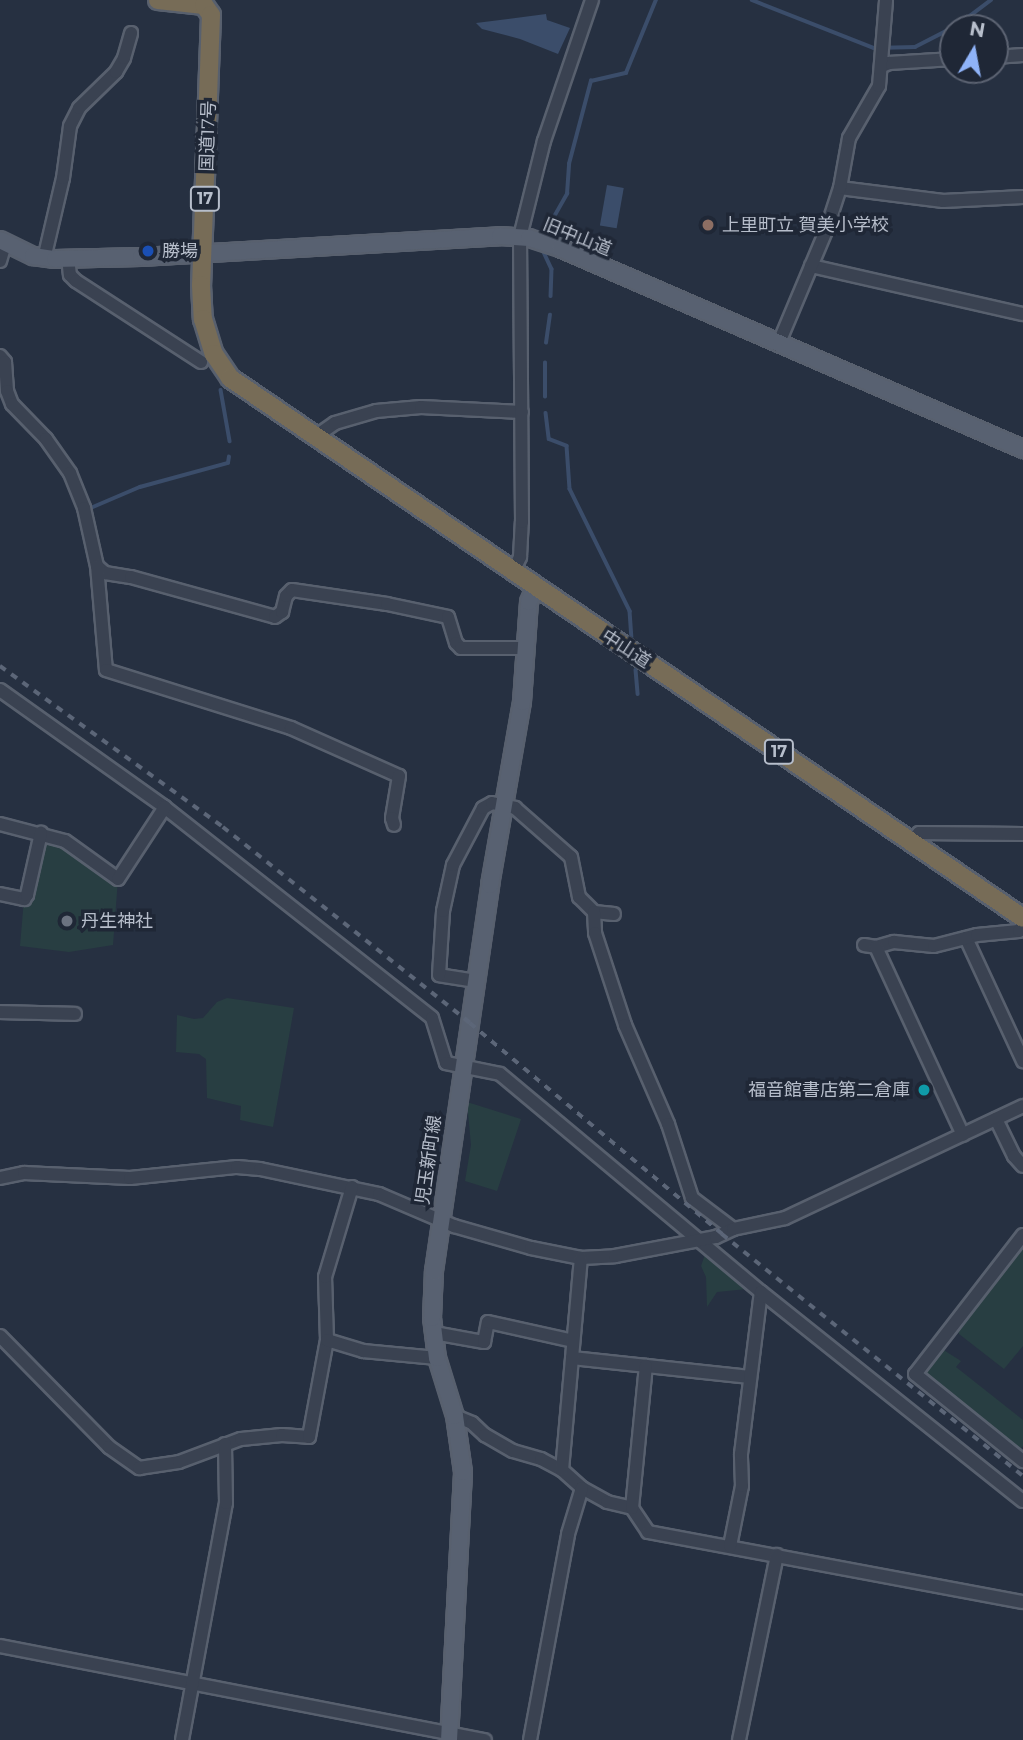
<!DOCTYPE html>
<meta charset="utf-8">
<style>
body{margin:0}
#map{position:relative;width:1023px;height:1740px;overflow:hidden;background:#263041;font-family:Montserrat,"Noto Sans JP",sans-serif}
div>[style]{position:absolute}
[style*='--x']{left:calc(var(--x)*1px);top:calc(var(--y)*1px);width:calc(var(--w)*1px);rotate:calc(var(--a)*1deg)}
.green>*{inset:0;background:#283e42}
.water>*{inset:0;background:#3b4d6a;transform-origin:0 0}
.stream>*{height:3.5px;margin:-1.75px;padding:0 1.75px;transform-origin:1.75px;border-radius:1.75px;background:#3b4d6a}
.roads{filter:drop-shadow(2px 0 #58606e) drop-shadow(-2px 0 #58606e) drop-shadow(0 2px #58606e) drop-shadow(0 -2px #58606e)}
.minor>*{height:12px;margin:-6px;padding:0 6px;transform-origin:6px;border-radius:6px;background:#3a4251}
.major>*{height:16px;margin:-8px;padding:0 8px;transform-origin:8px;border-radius:8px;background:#586171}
.highway>*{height:18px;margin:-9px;padding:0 9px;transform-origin:9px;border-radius:9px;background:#776c57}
.rail>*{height:3.5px;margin-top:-1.75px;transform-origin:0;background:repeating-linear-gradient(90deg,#5c6678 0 7px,transparent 0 14px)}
.dots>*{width:19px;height:19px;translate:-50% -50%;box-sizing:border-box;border:4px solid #1f2736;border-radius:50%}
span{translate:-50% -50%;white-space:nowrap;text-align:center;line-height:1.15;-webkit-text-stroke:7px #1f2736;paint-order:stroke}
.shield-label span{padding:2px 5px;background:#1f2736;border:2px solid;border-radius:5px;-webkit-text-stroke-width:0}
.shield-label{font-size:16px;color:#b7becb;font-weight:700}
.street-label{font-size:18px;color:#b7becb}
.poi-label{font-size:18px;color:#b7becb}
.left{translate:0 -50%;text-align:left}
.right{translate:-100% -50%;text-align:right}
.north{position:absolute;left:939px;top:14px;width:70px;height:70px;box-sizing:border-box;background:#1f2736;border:2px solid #5c6372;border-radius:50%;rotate:10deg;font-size:19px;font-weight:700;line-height:28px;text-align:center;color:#b7becb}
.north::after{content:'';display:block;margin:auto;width:24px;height:32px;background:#8fb3f8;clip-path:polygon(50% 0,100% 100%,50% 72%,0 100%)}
</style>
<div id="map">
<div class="green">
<i style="clip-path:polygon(41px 833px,118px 879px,113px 945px,69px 952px,20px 946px,24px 899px)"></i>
<i style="clip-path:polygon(227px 998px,294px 1008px,273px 1127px,240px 1120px,241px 1106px,207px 1098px,206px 1059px,199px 1054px,176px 1052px,177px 1015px,194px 1019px,203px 1018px,217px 1002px)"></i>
<i style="clip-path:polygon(467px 1102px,521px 1119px,497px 1191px,465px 1181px,471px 1145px)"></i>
<i style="clip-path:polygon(1023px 1245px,1023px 1346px,1004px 1369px,959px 1334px,958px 1330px)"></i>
<i style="clip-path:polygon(707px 1249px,757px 1288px,717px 1292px,707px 1307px,706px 1277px,701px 1266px)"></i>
<i style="clip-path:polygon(942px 1349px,961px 1361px,956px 1367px,1023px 1420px,1023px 1446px,1019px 1450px,926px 1378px,925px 1371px)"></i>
</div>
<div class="water">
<i style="clip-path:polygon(546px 14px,547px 20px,570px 28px,558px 54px,520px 39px,482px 29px,476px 23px)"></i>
<i style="left:607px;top:185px;width:17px;height:41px;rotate:10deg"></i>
</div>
<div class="stream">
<i style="--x:752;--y:0;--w:131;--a:21.5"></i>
<i style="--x:874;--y:48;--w:41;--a:-1.4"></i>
<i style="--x:915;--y:47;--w:48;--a:-27.1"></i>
<i style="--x:958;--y:25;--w:41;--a:-37.1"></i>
<i style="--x:546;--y:231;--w:43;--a:-60.4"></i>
<i style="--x:567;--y:194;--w:30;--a:-86"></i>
<i style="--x:569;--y:164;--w:86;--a:-75.2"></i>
<i style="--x:591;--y:81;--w:36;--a:-13"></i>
<i style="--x:626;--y:73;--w:79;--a:-67.7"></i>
<i style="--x:542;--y:248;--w:23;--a:65"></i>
<i style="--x:552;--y:269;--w:27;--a:92"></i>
<i style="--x:546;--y:343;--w:28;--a:-82"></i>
<i style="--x:221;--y:390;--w:52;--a:80"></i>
<i style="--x:545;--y:397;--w:34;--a:-90"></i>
<i style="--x:546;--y:413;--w:26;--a:83"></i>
<i style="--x:549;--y:439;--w:19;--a:21"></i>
<i style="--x:567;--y:446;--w:43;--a:86"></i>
<i style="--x:570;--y:489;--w:136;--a:63.8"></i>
<i style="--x:630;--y:611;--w:26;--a:86"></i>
<i style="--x:93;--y:507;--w:51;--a:-23.1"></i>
<i style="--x:140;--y:487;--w:91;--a:-15.3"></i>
<i style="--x:228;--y:463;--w:6;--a:-81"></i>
<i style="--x:636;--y:670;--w:24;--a:85"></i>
</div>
<div class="roads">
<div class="minor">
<i style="--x:995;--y:57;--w:28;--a:-4"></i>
<i style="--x:882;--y:66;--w:8;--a:-23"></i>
<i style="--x:889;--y:63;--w:64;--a:-3.6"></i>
<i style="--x:840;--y:188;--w:104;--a:7.2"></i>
<i style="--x:943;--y:201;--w:80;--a:-2.9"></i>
<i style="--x:68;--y:257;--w:18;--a:84"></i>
<i style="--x:70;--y:275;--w:8;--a:45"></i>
<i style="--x:76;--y:281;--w:149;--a:32.9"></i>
<i style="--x:44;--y:259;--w:83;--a:-76.8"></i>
<i style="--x:63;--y:178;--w:52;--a:-82.3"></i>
<i style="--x:70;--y:126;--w:20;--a:-63"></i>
<i style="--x:79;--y:108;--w:52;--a:-44.2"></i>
<i style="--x:116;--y:72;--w:16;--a:-60"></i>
<i style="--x:124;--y:58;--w:26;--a:-74"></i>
<i style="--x:0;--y:261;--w:19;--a:-74"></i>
<i style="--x:811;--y:266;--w:217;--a:12.8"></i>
<i style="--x:778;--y:345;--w:124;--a:-67.2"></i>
<i style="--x:826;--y:231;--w:45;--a:-72"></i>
<i style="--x:840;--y:188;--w:51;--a:-79.8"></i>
<i style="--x:849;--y:138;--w:60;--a:-60"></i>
<i style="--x:879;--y:86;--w:86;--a:-85.3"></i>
<i style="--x:0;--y:356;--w:8;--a:50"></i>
<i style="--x:5;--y:362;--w:29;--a:86"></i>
<i style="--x:7;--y:391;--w:14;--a:69"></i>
<i style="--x:12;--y:404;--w:49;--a:45.8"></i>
<i style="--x:46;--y:439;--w:42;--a:54.8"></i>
<i style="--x:70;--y:473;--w:38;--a:68"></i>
<i style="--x:84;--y:508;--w:59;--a:77.4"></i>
<i style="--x:97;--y:566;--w:11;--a:41"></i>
<i style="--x:105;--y:573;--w:26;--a:9"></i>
<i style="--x:131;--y:577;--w:149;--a:15.5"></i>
<i style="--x:275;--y:617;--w:9;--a:-36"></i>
<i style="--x:282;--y:612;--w:16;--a:-76"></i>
<i style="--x:286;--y:596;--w:8;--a:-45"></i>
<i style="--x:292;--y:590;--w:96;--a:8.4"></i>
<i style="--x:387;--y:604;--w:62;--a:12"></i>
<i style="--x:448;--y:617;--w:27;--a:73"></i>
<i style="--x:456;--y:643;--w:7;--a:45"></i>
<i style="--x:461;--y:648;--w:64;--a:0"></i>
<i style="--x:315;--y:437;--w:24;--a:-35"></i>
<i style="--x:335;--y:423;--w:43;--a:-16.3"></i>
<i style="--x:376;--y:411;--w:45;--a:-5.1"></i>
<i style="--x:421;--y:407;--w:101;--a:2.8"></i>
<i style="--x:97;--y:566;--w:104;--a:85.1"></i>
<i style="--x:106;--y:670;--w:194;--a:17.4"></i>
<i style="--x:291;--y:728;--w:118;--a:24"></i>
<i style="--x:399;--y:776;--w:43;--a:99.5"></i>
<i style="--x:392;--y:818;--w:7;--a:74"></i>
<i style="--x:513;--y:572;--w:17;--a:-65"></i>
<i style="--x:520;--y:557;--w:35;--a:-87"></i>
<i style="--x:522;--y:522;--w:285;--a:-90.4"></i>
<i style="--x:520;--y:237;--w:99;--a:-76"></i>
<i style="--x:544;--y:141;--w:149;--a:-71.2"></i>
<i style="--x:0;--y:690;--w:200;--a:35.4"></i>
<i style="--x:163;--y:806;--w:342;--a:38.2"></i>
<i style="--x:432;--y:1018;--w:47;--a:72.7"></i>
<i style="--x:446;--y:1063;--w:55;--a:11.5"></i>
<i style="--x:500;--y:1074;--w:340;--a:39.9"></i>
<i style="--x:0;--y:824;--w:67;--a:14.7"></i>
<i style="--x:65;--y:841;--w:65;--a:35.6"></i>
<i style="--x:118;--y:879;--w:86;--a:-56.9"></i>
<i style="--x:911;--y:843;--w:13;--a:-51"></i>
<i style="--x:919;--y:833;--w:104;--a:0.6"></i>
<i style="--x:0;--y:894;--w:25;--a:12"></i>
<i style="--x:24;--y:899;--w:5;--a:-53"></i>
<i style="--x:27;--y:895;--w:64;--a:-77.3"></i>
<i style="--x:594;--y:912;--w:20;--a:6"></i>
<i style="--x:966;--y:938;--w:136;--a:65.1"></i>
<i style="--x:864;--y:945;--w:12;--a:9"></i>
<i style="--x:876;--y:947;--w:19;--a:-16"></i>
<i style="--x:894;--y:942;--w:40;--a:5.7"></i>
<i style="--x:934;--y:946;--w:44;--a:-14.3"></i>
<i style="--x:977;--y:935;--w:42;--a:-5.4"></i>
<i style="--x:1019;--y:931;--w:6;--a:-51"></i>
<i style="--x:876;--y:947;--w:207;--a:65.2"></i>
<i style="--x:476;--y:981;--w:37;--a:-171"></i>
<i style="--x:439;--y:975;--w:64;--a:-86.4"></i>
<i style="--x:443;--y:911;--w:47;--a:-77.7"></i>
<i style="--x:453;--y:865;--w:64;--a:-62.2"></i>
<i style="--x:483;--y:808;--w:10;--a:-29"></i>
<i style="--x:492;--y:803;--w:24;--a:12"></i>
<i style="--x:515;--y:808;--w:74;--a:41.2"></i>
<i style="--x:571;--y:857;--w:41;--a:78.7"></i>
<i style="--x:579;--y:897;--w:21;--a:45"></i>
<i style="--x:594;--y:912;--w:21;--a:87"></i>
<i style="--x:595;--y:933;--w:97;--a:71.9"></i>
<i style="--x:625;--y:1025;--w:108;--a:66.5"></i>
<i style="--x:668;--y:1124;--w:78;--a:72"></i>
<i style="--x:692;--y:1198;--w:51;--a:37.1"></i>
<i style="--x:0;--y:1012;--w:75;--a:1.5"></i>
<i style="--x:996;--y:1119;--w:41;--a:64.1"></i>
<i style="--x:1014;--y:1156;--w:13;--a:48"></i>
<i style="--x:0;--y:1178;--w:25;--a:-12"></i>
<i style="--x:24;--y:1173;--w:106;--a:2.7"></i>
<i style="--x:130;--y:1178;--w:108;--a:-5.9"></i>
<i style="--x:237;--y:1167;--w:23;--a:5"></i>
<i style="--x:260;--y:1169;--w:122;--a:11.9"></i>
<i style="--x:379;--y:1194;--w:82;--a:23.1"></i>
<i style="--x:454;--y:1226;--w:80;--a:15.9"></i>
<i style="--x:531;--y:1248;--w:51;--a:11.3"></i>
<i style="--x:581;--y:1258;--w:34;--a:-3"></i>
<i style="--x:615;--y:1256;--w:103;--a:-10.7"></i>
<i style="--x:716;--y:1237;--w:19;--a:-25"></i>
<i style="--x:733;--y:1229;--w:53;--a:-11.9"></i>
<i style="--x:785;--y:1218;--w:263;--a:-25.2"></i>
<i style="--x:1023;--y:1235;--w:176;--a:127.8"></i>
<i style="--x:915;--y:1374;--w:139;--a:38.9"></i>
<i style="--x:434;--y:1333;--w:51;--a:10.2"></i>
<i style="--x:484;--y:1342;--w:20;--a:-79"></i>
<i style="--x:488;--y:1322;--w:87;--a:12.6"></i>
<i style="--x:0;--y:1336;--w:156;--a:45.5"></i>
<i style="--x:109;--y:1447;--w:37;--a:35"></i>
<i style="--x:139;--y:1468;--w:40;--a:-8.5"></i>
<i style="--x:179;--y:1462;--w:66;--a:-20.4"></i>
<i style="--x:241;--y:1439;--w:41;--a:-5.6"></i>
<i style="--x:282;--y:1435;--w:27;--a:4"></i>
<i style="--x:309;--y:1437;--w:99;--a:-79.5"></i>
<i style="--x:327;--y:1340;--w:63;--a:-91.8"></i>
<i style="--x:325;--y:1277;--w:94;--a:-73.3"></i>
<i style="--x:327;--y:1340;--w:38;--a:17"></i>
<i style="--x:363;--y:1351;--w:74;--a:5.4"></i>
<i style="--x:572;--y:1358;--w:179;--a:6.1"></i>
<i style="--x:455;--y:1416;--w:18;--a:22"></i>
<i style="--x:472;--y:1423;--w:18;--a:43"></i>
<i style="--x:485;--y:1435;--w:32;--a:30"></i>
<i style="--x:513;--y:1451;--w:29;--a:16"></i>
<i style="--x:541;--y:1459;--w:24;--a:28"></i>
<i style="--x:562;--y:1470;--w:27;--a:42"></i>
<i style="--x:582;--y:1488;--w:29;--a:29"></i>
<i style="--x:607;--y:1502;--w:26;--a:13"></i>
<i style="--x:632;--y:1508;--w:29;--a:56"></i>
<i style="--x:648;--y:1532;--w:381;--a:10.6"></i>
<i style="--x:562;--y:1470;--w:213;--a:-84.9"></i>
<i style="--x:632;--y:1508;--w:143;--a:-84.4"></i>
<i style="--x:730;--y:1546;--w:61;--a:-78.7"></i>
<i style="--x:742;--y:1486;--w:32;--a:-92"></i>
<i style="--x:741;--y:1454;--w:163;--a:-83"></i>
<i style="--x:761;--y:1292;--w:335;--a:38.6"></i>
<i style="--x:0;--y:1646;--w:494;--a:11"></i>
<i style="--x:182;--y:1740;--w:241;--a:-79.5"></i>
<i style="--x:226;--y:1503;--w:59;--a:-91"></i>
<i style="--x:530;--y:1740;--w:209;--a:-79.5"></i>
<i style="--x:568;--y:1534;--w:48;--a:-73.1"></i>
<i style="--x:739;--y:1740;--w:189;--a:-78.4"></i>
</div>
<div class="major">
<i style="--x:0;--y:240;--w:37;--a:26"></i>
<i style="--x:33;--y:256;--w:22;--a:8"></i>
<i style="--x:55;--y:259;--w:86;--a:-1.3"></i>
<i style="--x:141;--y:257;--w:360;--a:-3.3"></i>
<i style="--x:500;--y:236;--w:29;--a:4"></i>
<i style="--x:529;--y:238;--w:33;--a:18"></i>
<i style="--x:560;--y:248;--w:505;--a:23.47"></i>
<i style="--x:449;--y:1740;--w:268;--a:-87"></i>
<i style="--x:463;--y:1472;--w:57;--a:-98.1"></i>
<i style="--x:455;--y:1416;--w:61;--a:-107.2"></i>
<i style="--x:437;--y:1358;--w:40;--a:-97.1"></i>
<i style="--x:432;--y:1318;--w:47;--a:-87.6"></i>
<i style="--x:434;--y:1271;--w:390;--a:-81.7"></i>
<i style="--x:490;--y:885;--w:186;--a:-80.1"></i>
<i style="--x:522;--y:702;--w:100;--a:-86"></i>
<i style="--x:529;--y:602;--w:16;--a:-68"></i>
</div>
<div class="highway">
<i style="--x:158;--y:0;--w:46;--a:6.2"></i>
<i style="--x:204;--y:5;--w:12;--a:55"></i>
<i style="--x:211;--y:15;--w:270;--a:92.1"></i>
<i style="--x:201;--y:285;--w:34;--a:87"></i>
<i style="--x:203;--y:319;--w:37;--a:73"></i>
<i style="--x:214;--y:354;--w:29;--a:56"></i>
<i style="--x:230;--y:378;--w:959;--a:34.25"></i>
</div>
</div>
<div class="rail">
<i style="--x:0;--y:666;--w:275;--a:35.8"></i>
<i style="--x:223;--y:827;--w:315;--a:38.4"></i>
<i style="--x:470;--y:1023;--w:329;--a:39.9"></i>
<i style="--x:722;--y:1234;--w:386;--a:38.8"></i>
</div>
<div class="dots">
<i style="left:708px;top:225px;background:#8d6e63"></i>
<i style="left:148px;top:251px;background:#1a4fb4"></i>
<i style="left:67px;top:921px;background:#6b7280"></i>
<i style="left:924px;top:1090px;background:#0f9aa8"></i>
</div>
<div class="shield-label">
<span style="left:205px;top:199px">17</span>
<span style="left:779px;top:752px">17</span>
</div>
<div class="street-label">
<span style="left:208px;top:136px;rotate:-88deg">国道17号</span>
<span style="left:577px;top:237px;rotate:22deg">旧中山道</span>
<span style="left:626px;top:649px;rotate:33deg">中山道</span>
<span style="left:429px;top:1160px;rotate:-82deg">児玉新町線</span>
</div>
<div class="poi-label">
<span class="left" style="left:722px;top:225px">上里町立 賀美小学校</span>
<span class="left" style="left:162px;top:251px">勝場</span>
<span class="left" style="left:81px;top:921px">丹生神社</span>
<span class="right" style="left:910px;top:1090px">福音館書店第二倉庫</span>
</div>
<div class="north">N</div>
</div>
